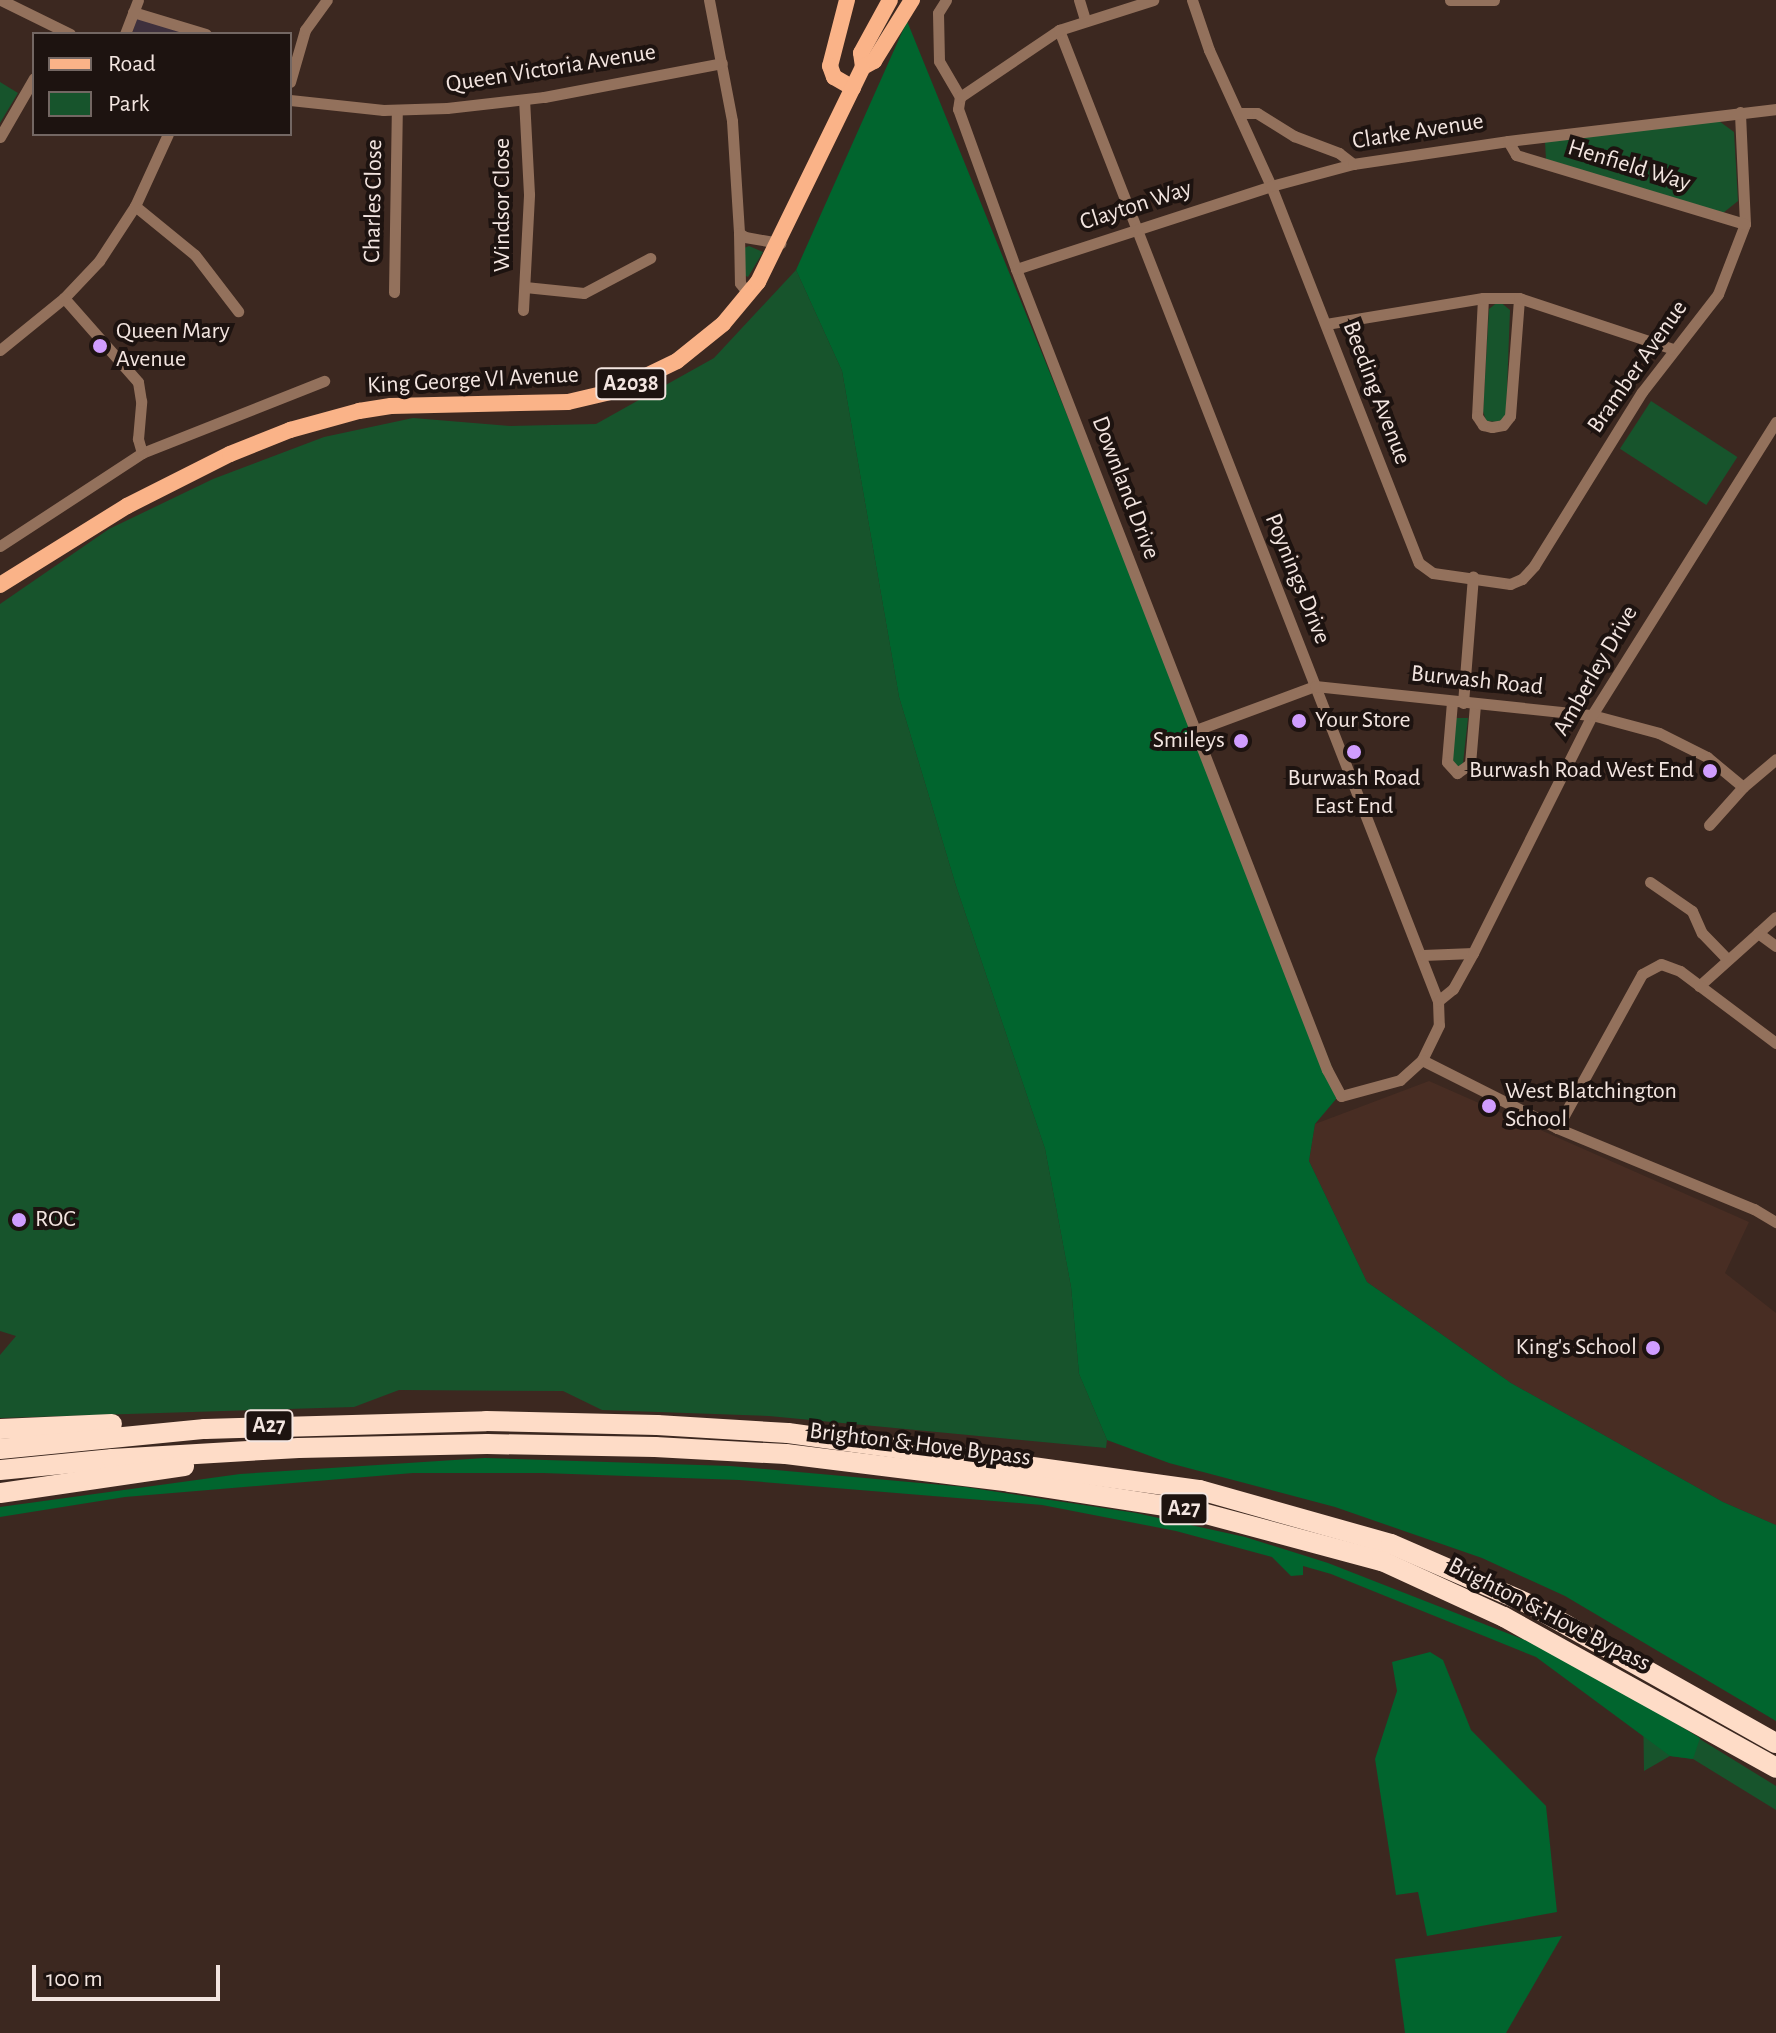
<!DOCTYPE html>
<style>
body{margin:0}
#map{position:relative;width:1776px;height:2033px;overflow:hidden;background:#3c2820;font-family:"Alegreya Sans",sans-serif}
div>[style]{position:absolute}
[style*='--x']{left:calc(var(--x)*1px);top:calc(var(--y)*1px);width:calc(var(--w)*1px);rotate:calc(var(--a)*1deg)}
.commercial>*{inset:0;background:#3e303d}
.built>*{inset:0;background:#482d23}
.green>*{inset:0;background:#17542c;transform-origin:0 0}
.forest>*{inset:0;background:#01652e}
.street>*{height:11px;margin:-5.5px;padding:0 5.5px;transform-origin:5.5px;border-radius:5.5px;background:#93715c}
.primary>*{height:16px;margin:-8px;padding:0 8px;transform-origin:8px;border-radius:8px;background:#fab388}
.highway>*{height:20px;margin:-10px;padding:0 10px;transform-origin:10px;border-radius:10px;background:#fedcc7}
.dots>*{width:22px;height:22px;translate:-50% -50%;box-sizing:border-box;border:4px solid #1d1310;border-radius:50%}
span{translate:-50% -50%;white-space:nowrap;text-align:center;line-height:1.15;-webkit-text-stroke:8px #1d1310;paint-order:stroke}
.shield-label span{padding:2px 6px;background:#1d1310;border:2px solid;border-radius:6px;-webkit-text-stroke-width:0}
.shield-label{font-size:22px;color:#f3e5e0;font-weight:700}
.street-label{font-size:24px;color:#f3e5e0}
.poi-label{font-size:24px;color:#f3e5e0}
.left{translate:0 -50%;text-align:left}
.right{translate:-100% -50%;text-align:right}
.legend{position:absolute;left:32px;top:32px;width:260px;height:104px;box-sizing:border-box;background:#1d1310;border:2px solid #736763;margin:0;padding:10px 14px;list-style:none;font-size:24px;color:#f3e5e0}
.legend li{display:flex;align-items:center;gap:16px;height:40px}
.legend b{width:40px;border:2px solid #736763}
.scale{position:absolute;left:32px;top:1965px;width:188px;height:36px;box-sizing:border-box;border:4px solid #f3e5e0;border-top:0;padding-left:10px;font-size:24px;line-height:28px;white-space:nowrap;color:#f3e5e0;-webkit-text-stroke:6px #1d1310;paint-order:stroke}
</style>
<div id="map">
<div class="commercial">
<i style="clip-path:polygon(137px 18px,191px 34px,132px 34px)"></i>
</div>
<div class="built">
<i style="clip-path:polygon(1429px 1081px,1749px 1222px,1725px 1273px,1776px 1313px,1776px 1525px,1723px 1502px,1511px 1383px,1367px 1282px,1309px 1161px,1315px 1124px)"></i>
</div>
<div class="green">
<i style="clip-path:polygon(0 82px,18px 93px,0 123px)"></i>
<i style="clip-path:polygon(1719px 121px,1734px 132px,1738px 201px,1723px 213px,1546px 159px,1545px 142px)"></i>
<i style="clip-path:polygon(749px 246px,763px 252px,748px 277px,744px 275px,744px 248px)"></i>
<i style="clip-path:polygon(796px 270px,842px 371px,899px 697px,956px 886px,1045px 1149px,1071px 1287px,1079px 1374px,1107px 1440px,1106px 1448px,769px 1416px,602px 1410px,563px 1391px,399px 1390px,354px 1407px,0 1418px,0 1355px,16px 1336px,0 1331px,0 604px,109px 529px,213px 479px,324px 437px,413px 418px,510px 426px,596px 424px,714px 358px)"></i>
<i style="clip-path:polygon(1499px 301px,1510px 310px,1506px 415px,1500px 422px,1486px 421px,1483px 411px,1489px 309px)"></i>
<i style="left:1651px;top:401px;width:103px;height:57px;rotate:33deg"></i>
<i style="clip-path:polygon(1456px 718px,1468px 718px,1463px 763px,1458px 767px,1452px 762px)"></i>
<i style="clip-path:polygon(1643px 1704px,1776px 1786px,1776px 1810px,1693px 1759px,1670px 1756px,1644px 1771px)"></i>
</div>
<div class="forest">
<i style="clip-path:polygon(907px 21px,1342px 1092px,1315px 1124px,1309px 1161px,1367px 1282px,1511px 1383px,1723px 1502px,1776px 1525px,1776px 1721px,1565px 1596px,1482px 1558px,1335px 1507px,1169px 1463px,1107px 1440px,1079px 1374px,1071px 1287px,1045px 1149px,956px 886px,899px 697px,842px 371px,796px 270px)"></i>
<i style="clip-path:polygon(485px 1458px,730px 1466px,965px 1487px,1136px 1513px,1245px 1537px,1328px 1563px,1535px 1644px,1603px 1679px,1700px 1738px,1693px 1759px,1670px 1756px,1536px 1657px,1331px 1574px,1303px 1566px,1303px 1575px,1291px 1576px,1272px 1557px,1176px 1531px,1042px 1505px,739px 1480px,543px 1473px,413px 1473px,125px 1497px,0 1517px,0 1507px,240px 1474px)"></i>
<i style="clip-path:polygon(1430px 1652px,1443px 1660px,1471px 1730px,1546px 1806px,1557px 1912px,1427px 1936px,1418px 1892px,1396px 1895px,1375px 1759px,1397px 1691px,1392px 1662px)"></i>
<i style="clip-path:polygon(1562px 1936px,1506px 2033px,1405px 2033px,1395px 1959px)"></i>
</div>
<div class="street">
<i style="--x:1;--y:0;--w:77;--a:26.2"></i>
<i style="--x:709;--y:0;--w:123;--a:79.2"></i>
<i style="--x:732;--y:121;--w:112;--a:86.4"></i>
<i style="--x:739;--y:233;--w:7;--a:34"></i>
<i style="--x:745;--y:237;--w:36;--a:10"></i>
<i style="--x:946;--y:0;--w:15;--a:122"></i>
<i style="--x:938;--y:13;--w:48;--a:88.8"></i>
<i style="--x:939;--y:61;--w:42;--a:59.7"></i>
<i style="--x:1079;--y:0;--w:21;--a:73"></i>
<i style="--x:1192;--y:0;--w:53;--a:71.2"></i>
<i style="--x:1209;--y:50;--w:149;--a:65.5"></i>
<i style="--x:1271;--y:186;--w:405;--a:68.6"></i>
<i style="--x:1419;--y:563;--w:17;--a:36"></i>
<i style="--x:1433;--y:573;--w:78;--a:8.1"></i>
<i style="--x:1510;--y:584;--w:13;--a:-23"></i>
<i style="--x:1522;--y:579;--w:18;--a:-47"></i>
<i style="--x:1534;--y:566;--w:205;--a:-58.2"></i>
<i style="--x:1642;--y:392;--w:124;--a:-52.2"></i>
<i style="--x:1718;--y:294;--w:75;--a:-68.9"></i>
<i style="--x:1745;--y:224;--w:112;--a:-92.6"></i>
<i style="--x:1450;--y:0;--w:44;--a:0"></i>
<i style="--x:133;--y:12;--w:76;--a:16.8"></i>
<i style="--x:1059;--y:30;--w:1042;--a:68.68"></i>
<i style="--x:1438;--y:1001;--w:24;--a:88"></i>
<i style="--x:1439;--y:1025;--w:39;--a:116"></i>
<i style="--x:1422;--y:1060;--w:30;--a:138"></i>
<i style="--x:1400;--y:1080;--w:61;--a:164.8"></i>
<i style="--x:1341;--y:1096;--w:30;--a:-118"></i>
<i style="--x:1327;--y:1070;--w:859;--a:-111.22"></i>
<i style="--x:1016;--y:269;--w:170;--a:-109.9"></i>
<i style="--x:958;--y:109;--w:12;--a:-81"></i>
<i style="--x:960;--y:97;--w:120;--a:-34.1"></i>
<i style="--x:1059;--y:30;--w:99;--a:-17.7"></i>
<i style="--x:125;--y:34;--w:36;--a:-69"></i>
<i style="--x:290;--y:82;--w:54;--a:-73.9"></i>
<i style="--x:305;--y:30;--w:37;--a:-54"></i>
<i style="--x:290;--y:100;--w:94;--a:6.1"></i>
<i style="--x:383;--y:110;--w:64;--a:-1.8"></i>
<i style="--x:447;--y:108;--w:98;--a:-6.5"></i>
<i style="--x:544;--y:97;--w:181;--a:-10.8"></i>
<i style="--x:1240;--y:113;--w:17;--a:0"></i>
<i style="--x:1257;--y:113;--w:44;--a:31.9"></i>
<i style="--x:1294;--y:136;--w:48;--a:20.7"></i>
<i style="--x:1339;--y:153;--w:18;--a:38"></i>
<i style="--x:0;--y:137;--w:68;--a:-60"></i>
<i style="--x:1508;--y:141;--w:16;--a:60"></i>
<i style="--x:1516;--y:155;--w:239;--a:16.8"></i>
<i style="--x:135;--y:206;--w:77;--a:39.2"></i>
<i style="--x:195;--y:255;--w:71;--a:52.5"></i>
<i style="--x:739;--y:233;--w:50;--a:88.9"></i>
<i style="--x:740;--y:283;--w:15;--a:53"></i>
<i style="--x:1016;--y:269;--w:268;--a:-18"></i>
<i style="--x:1271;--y:186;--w:85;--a:-15"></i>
<i style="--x:1353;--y:164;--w:157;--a:-8.4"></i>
<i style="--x:1508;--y:141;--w:270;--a:-6.8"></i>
<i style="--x:525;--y:287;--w:59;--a:5.8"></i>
<i style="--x:584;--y:293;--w:75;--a:-27.9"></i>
<i style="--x:394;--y:292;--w:182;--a:-89.1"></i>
<i style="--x:1483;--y:298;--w:118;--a:92.9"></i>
<i style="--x:1477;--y:416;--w:11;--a:56"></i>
<i style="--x:1483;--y:425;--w:9;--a:13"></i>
<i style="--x:1492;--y:427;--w:11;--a:-10"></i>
<i style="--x:1503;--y:425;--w:11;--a:-52"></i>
<i style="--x:1510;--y:416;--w:118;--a:-85.6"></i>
<i style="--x:523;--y:310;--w:116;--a:-87"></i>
<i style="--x:529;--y:194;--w:94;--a:-93"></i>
<i style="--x:1326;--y:324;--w:159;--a:-9.4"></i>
<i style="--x:1483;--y:298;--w:36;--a:0"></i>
<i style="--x:1519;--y:298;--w:162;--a:18.3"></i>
<i style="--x:0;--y:350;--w:82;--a:-39.1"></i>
<i style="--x:64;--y:298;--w:51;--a:-46.6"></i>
<i style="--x:99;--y:261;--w:66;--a:-56.8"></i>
<i style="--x:135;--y:206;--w:79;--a:-65.4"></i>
<i style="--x:142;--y:453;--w:196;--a:-21.6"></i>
<i style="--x:0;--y:546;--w:170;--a:-33.2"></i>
<i style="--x:142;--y:453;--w:15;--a:-106"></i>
<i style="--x:138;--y:439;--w:38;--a:-85"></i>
<i style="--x:141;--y:401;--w:19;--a:-99"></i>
<i style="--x:138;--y:382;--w:112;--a:-131.4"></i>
<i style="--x:1452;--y:702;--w:60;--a:94.8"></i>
<i style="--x:1447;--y:762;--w:15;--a:48"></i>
<i style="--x:1457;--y:773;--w:16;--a:-35"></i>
<i style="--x:1470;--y:764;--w:60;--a:-85.2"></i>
<i style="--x:1463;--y:703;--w:127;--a:-85.5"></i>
<i style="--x:1196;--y:730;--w:127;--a:-20.3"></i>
<i style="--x:1315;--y:686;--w:279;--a:6"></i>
<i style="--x:1592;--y:715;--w:69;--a:15"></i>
<i style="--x:1659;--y:733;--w:54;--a:26.6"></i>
<i style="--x:1707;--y:757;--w:47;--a:39.8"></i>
<i style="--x:1709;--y:825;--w:51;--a:-48.2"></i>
<i style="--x:1743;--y:787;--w:43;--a:-40.3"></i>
<i style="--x:1650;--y:882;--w:51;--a:34.6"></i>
<i style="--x:1692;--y:911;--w:24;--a:66"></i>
<i style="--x:1702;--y:933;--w:35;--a:46"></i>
<i style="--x:1758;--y:933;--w:24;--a:-42"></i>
<i style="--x:1423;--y:955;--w:50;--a:-2.3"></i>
<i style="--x:1699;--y:986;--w:79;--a:-41.9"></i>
<i style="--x:1758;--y:933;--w:22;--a:36"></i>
<i style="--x:1438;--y:1001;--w:19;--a:-39"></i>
<i style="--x:1453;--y:989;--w:41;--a:-60.9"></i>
<i style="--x:1473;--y:953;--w:266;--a:-63.4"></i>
<i style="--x:1592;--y:715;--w:346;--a:-57.9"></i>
<i style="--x:1422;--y:1060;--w:151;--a:26.7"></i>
<i style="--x:1557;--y:1128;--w:213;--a:22.4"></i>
<i style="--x:1754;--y:1209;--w:26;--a:31"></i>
<i style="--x:1557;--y:1128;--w:176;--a:-61.1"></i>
<i style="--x:1642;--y:974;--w:21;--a:-28"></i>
<i style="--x:1661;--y:964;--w:20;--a:20"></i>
<i style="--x:1680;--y:971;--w:120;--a:36.9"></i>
</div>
<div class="primary">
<i style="--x:847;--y:0;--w:68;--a:104.4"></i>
<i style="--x:830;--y:66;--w:12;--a:70"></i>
<i style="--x:834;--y:77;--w:22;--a:30"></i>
<i style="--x:863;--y:67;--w:14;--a:-98"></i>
<i style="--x:861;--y:53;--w:60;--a:-61.3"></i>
<i style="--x:0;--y:585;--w:150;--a:-31.9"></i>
<i style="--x:127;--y:506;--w:115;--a:-26.8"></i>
<i style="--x:230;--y:454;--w:65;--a:-21.8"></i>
<i style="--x:290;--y:430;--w:72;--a:-15.4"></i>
<i style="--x:359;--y:411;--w:32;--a:-9"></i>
<i style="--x:391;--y:406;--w:177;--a:-1.3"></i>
<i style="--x:568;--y:402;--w:48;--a:-13.2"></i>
<i style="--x:615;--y:391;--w:69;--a:-25.8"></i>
<i style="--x:677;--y:361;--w:59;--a:-38.8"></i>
<i style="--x:723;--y:324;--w:55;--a:-50.2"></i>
<i style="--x:758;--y:282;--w:239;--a:-64"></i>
<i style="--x:863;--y:67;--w:13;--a:-29"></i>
<i style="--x:874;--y:61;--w:72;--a:-58.1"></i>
</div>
<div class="highway">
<i style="--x:0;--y:1429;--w:112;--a:-2.6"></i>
<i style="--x:0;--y:1449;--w:206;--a:-5.6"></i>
<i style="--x:205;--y:1429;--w:281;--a:-1.6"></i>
<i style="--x:486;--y:1421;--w:171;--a:1.3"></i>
<i style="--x:657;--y:1425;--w:131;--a:3.5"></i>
<i style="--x:788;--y:1433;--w:416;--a:7.9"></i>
<i style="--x:1200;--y:1490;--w:198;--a:15.8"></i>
<i style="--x:1391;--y:1544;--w:150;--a:23.5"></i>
<i style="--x:1529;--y:1604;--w:283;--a:29.4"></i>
<i style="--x:0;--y:1470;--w:113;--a:-5.6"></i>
<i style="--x:112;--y:1459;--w:187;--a:-3.4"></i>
<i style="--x:299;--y:1448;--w:188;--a:-1.2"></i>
<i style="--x:487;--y:1444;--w:168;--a:1"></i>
<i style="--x:655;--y:1447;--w:131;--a:3.1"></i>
<i style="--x:786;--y:1454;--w:226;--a:7.1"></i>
<i style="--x:1010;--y:1482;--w:183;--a:8.8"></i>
<i style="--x:1191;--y:1510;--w:198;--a:15"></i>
<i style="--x:1382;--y:1561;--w:134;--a:24.7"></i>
<i style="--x:1504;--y:1617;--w:311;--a:29"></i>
<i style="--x:0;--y:1493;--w:186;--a:-8.3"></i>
</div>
<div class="dots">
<i style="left:100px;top:346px;background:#d09dff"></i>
<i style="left:1299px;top:721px;background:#d09dff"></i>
<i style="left:1241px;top:741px;background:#d09dff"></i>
<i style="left:1354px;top:752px;background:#d09dff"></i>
<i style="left:1710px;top:771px;background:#d09dff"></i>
<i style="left:1489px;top:1106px;background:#d09dff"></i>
<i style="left:19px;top:1220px;background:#d09dff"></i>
<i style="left:1653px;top:1348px;background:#d09dff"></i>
</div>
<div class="shield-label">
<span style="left:631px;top:384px">A2038</span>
<span style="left:269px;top:1426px">A27</span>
<span style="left:1184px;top:1509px">A27</span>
</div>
<div class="street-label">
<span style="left:551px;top:69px;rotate:-9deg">Queen Victoria Avenue</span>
<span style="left:1418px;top:132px;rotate:-9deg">Clarke Avenue</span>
<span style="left:1629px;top:166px;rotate:17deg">Henfield Way</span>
<span style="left:374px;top:201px;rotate:-89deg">Charles Close</span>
<span style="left:503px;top:205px;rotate:-90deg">Windsor Close</span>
<span style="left:1136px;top:206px;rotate:-18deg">Clayton Way</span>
<span style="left:1638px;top:367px;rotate:-55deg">Bramber Avenue</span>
<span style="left:473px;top:381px;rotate:-3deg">King George VI Avenue</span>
<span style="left:1376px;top:393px;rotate:69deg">Beeding Avenue</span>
<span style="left:1125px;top:488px;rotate:69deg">Downland Drive</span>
<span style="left:1297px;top:579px;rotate:68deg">Poynings Drive</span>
<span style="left:1596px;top:671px;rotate:-60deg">Amberley Drive</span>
<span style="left:1477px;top:681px;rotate:6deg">Burwash Road</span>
<span style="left:920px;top:1445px;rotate:7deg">Brighton &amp; Hove Bypass</span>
<span style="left:1549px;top:1615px;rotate:27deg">Brighton &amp; Hove Bypass</span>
</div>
<div class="poi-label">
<span class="left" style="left:116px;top:346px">Queen Mary<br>Avenue</span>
<span class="left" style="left:1315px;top:721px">Your Store</span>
<span class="right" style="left:1225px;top:741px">Smileys</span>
<span class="right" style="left:1694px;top:771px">Burwash Road West End</span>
<span style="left:1354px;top:793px">Burwash Road<br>East End</span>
<span class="left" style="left:1505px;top:1106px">West Blatchington<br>School</span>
<span class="left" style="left:35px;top:1220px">ROC</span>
<span class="right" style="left:1637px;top:1348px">King's School</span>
</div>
<ul class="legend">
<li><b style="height:10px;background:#fab388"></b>Road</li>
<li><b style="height:22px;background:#17542c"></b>Park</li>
</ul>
<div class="scale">100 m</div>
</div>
